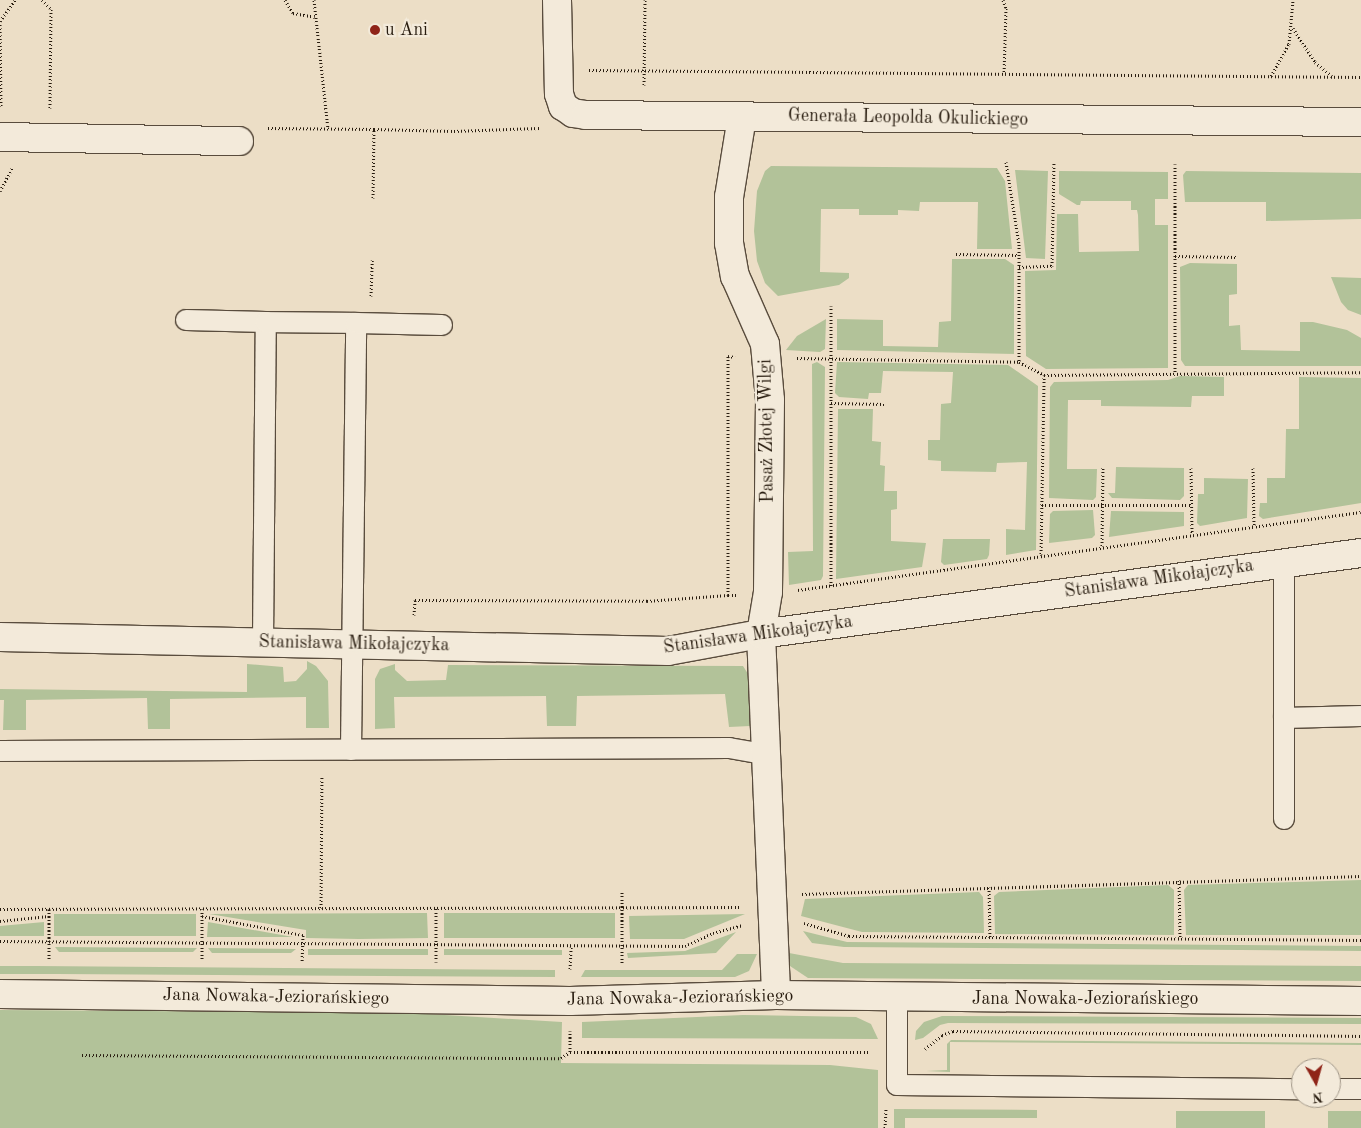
<!DOCTYPE html>
<meta charset="utf-8">
<style>
body{margin:0}
#map{position:relative;width:1361px;height:1128px;overflow:hidden;background:#ecdec6;font-family:"Old Standard TT",serif}
div>[style]{position:absolute}
[style*='--x']{left:calc(var(--x)*1px);top:calc(var(--y)*1px);width:calc(var(--w)*1px);rotate:calc(var(--a)*1deg)}
.green>*{inset:0;background:#b2c299;transform-origin:0 0}
.path>*{height:3px;margin-top:-1.5px;transform-origin:0;background:repeating-linear-gradient(90deg,#281c0f 0 1px,transparent 0 3.5px)}
.roads{filter:drop-shadow(1px 0 #594c3d) drop-shadow(-1px 0 #594c3d) drop-shadow(0 1px #594c3d) drop-shadow(0 -1px #594c3d)}
.service>*{height:20px;margin:-10px;padding:0 10px;transform-origin:10px;border-radius:10px;background:#f3eada}
.minor>*{height:28px;margin:-14px;padding:0 14px;transform-origin:14px;border-radius:14px;background:#f3eada}
.tertiary>*{height:28px;margin:-14px;padding:0 14px;transform-origin:14px;border-radius:14px;background:#f3eada}
.dots>*{width:14px;height:14px;translate:-50% -50%;box-sizing:border-box;border:2px solid #f3eada;border-radius:50%}
span{translate:-50% -50%;white-space:nowrap;text-align:center;line-height:1.15;-webkit-text-stroke:4.5px #f3eada;paint-order:stroke}
.poi-label{font-size:18px;color:#281c0f}
.left{translate:0 -50%;text-align:left}
.street-label{font-size:18px;color:#281c0f}
.north{position:absolute;left:1291px;top:1058px;width:50px;height:50px;box-sizing:border-box;background:#f3eada;border:1px solid #a29889;border-radius:50%;rotate:173deg;font-size:14px;font-weight:700;line-height:20px;text-align:center;color:#281c0f}
.north::after{content:'';display:block;margin:auto;width:18px;height:22px;background:#8f2418;clip-path:polygon(50% 0,100% 100%,50% 72%,0 100%)}
</style>
<div id="map">
<div class="green">
<i style="clip-path:polygon(771px 166px,997px 168px,1005px 181px,1012px 249px,977px 249px,978px 202px,920px 202px,919px 211px,898px 210px,898px 215px,859px 215px,859px 209px,821px 209px,820px 272px,849px 273px,849px 278px,839px 285px,778px 296px,765px 283px,757px 261px,754px 231px,757px 191px,765px 171px)"></i>
<i style="clip-path:polygon(1015px 170px,1048px 171px,1045px 259px,1026px 258px)"></i>
<i style="clip-path:polygon(1059px 171px,1168px 172px,1168px 199px,1155px 199px,1155px 225px,1168px 225px,1168px 368px,1046px 369px,1026px 356px,1025px 271px,1056px 270px,1057px 214px,1078px 214px,1079px 252px,1139px 251px,1138px 215px,1137px 210px,1131px 210px,1131px 201px,1081px 201px,1080px 205px,1077px 205px,1059px 194px)"></i>
<i style="clip-path:polygon(1186px 171px,1361px 173px,1361px 219px,1266px 221px,1266px 202px,1185px 202px,1183px 175px)"></i>
<i style="clip-path:polygon(952px 259px,1005px 259px,1014px 265px,1014px 354px,837px 350px,837px 319px,883px 320px,883px 346px,938px 347px,939px 322px,951px 321px)"></i>
<i style="clip-path:polygon(1190px 263px,1237px 264px,1237px 294px,1229px 295px,1229px 326px,1240px 325px,1241px 350px,1300px 351px,1300px 322px,1313px 322px,1347px 330px,1361px 338px,1361px 366px,1185px 366px,1181px 360px,1180px 267px)"></i>
<i style="clip-path:polygon(1331px 277px,1361px 278px,1361px 315px,1348px 310px,1341px 302px)"></i>
<i style="clip-path:polygon(826px 319px,825px 349px,820px 352px,786px 350px,797px 336px)"></i>
<i style="clip-path:polygon(817px 362px,825px 367px,823px 576px,821px 580px,789px 585px,788px 552px,813px 551px,812px 364px)"></i>
<i style="clip-path:polygon(837px 362px,1008px 365px,1038px 386px,1036px 550px,1006px 555px,1006px 529px,1025px 530px,1027px 462px,997px 463px,996px 472px,941px 471px,941px 461px,928px 460px,928px 440px,940px 440px,941px 404px,951px 403px,953px 372px,883px 371px,881px 393px,869px 393px,868px 399px,839px 397px,835px 393px)"></i>
<i style="clip-path:polygon(1180px 376px,1224px 377px,1224px 396px,1192px 396px,1191px 407px,1101px 406px,1101px 400px,1068px 400px,1067px 469px,1097px 469px,1096px 497px,1093px 500px,1049px 498px,1050px 387px,1054px 382px,1168px 380px)"></i>
<i style="clip-path:polygon(1299px 377px,1361px 378px,1361px 503px,1263px 519px,1259px 516px,1260px 503px,1267px 503px,1267px 478px,1285px 478px,1286px 429px,1299px 429px)"></i>
<i style="clip-path:polygon(838px 409px,873px 409px,872px 441px,881px 442px,880px 465px,885px 466px,884px 491px,897px 491px,897px 509px,891px 510px,891px 541px,926px 543px,922px 567px,836px 579px)"></i>
<i style="clip-path:polygon(1116px 467px,1184px 468px,1184px 496px,1180px 500px,1112px 498px,1108px 493px,1115px 493px)"></i>
<i style="clip-path:polygon(1204px 478px,1248px 479px,1247px 518px,1200px 526px,1197px 523px,1198px 494px,1204px 494px)"></i>
<i style="clip-path:polygon(1093px 510px,1095px 535px,1092px 538px,1049px 543px,1050px 514px,1053px 511px)"></i>
<i style="clip-path:polygon(1111px 511px,1184px 512px,1184px 526px,1109px 537px)"></i>
<i style="clip-path:polygon(943px 539px,990px 539px,989px 555px,987px 559px,944px 565px,941px 562px)"></i>
<i style="clip-path:polygon(307px 661px,316px 666px,328px 681px,329px 728px,306px 728px,306px 697px,170px 699px,170px 729px,148px 729px,147px 698px,26px 700px,26px 730px,3px 730px,4px 700px,0 700px,0 689px,247px 692px,247px 664px,283px 667px,284px 682px,296px 681px,307px 669px)"></i>
<i style="clip-path:polygon(395px 664px,395px 670px,407px 681px,446px 680px,448px 665px,743px 666px,750px 677px,753px 717px,750px 726px,729px 727px,725px 694px,577px 696px,576px 726px,547px 726px,546px 696px,394px 697px,395px 728px,375px 729px,375px 679px,380px 669px)"></i>
<i style="clip-path:polygon(1361px 880px,1361px 935px,1186px 935px,1184px 890px,1188px 885px)"></i>
<i style="clip-path:polygon(1168px 885px,1174px 890px,1174px 935px,995px 934px,994px 896px,999px 892px)"></i>
<i style="clip-path:polygon(979px 892px,983px 897px,984px 933px,862px 932px,801px 916px,805px 899px)"></i>
<i style="clip-path:polygon(427px 913px,428px 938px,359px 939px,306px 938px,306px 930px,209px 914px)"></i>
<i style="left:444px;top:913px;width:171px;height:25px"></i>
<i style="left:54px;top:914px;width:142px;height:22px"></i>
<i style="clip-path:polygon(745px 914px,684px 939px,630px 939px,629px 916px)"></i>
<i style="clip-path:polygon(44px 922px,44px 936px,0 936px,0 926px)"></i>
<i style="clip-path:polygon(208px 922px,293px 937px,207px 937px)"></i>
<i style="clip-path:polygon(803px 931px,847px 942px,1361px 946px,1361px 951px,844px 947px,812px 943px)"></i>
<i style="clip-path:polygon(736px 932px,716px 953px,628px 958px,627px 953px,685px 951px)"></i>
<i style="clip-path:polygon(55px 947px,197px 948px,193px 952px,59px 952px)"></i>
<i style="clip-path:polygon(208px 948px,296px 949px,291px 953px,212px 953px)"></i>
<i style="left:308px;top:949px;width:120px;height:6px"></i>
<i style="clip-path:polygon(444px 949px,562px 950px,562px 955px,444px 955px)"></i>
<i style="clip-path:polygon(789px 953px,843px 963px,1361px 966px,1361px 981px,808px 978px,790px 966px)"></i>
<i style="clip-path:polygon(737px 954px,757px 954px,749px 971px,735px 977px,581px 977px,585px 970px,722px 970px)"></i>
<i style="clip-path:polygon(0 966px,36px 966px,555px 970px,555px 977px,56px 974px,0 974px)"></i>
<i style="clip-path:polygon(0 1010px,411px 1013px,562px 1022px,561px 1063px,830px 1065px,878px 1070px,878px 1128px,0 1128px)"></i>
<i style="clip-path:polygon(743px 1015px,856px 1017px,871px 1024px,878px 1039px,582px 1038px,582px 1022px)"></i>
<i style="clip-path:polygon(942px 1016px,1361px 1018px,1361px 1024px,948px 1023px,940px 1025px,923px 1038px,915px 1040px,916px 1031px,924px 1022px)"></i>
<i style="clip-path:polygon(951px 1040px,1361px 1043px,1361px 1045px,950px 1042px,950px 1072px,926px 1071px,947px 1070px,947px 1044px)"></i>
<i style="clip-path:polygon(894px 1109px,1037px 1110px,1037px 1118px,905px 1118px,905px 1128px,894px 1128px)"></i>
<i style="left:1176px;top:1111px;width:89px;height:17px"></i>
<i style="left:1328px;top:1111px;width:33px;height:17px"></i>
</div>
<div class="path">
<i style="--x:42;--y:0;--w:13;--a:45"></i>
<i style="--x:51;--y:9;--w:99;--a:90.6"></i>
<i style="--x:285;--y:0;--w:15;--a:58"></i>
<i style="--x:293;--y:13;--w:22;--a:10"></i>
<i style="--x:314;--y:0;--w:129;--a:83.8"></i>
<i style="--x:1003;--y:0;--w:9;--a:69"></i>
<i style="--x:1006;--y:8;--w:66;--a:91.7"></i>
<i style="--x:1293;--y:28;--w:40;--a:57.1"></i>
<i style="--x:1315;--y:62;--w:23;--a:40"></i>
<i style="--x:589;--y:70;--w:772;--a:0.52"></i>
<i style="--x:1271;--y:76;--w:37;--a:-61"></i>
<i style="--x:1289;--y:44;--w:44;--a:-84.8"></i>
<i style="--x:644;--y:85;--w:85;--a:-89.3"></i>
<i style="--x:1;--y:106;--w:85;--a:-90.7"></i>
<i style="--x:0;--y:21;--w:26;--a:-54"></i>
<i style="--x:268;--y:128;--w:106;--a:0.5"></i>
<i style="--x:1006;--y:162;--w:83;--a:81"></i>
<i style="--x:1019;--y:244;--w:118;--a:90"></i>
<i style="--x:1175;--y:164;--w:210;--a:90"></i>
<i style="--x:0;--y:191;--w:27;--a:-62"></i>
<i style="--x:373;--y:198;--w:69;--a:-89.2"></i>
<i style="--x:374;--y:129;--w:80;--a:1.4"></i>
<i style="--x:454;--y:131;--w:86;--a:-2"></i>
<i style="--x:956;--y:254;--w:63;--a:0.9"></i>
<i style="--x:1175;--y:256;--w:62;--a:0.9"></i>
<i style="--x:1019;--y:267;--w:33;--a:-2"></i>
<i style="--x:1052;--y:266;--w:103;--a:-88.9"></i>
<i style="--x:371;--y:296;--w:36;--a:-88"></i>
<i style="--x:797;--y:358;--w:222;--a:1"></i>
<i style="--x:1019;--y:362;--w:28;--a:27"></i>
<i style="--x:1044;--y:375;--w:317;--a:-0.5"></i>
<i style="--x:831;--y:403;--w:53;--a:1.1"></i>
<i style="--x:1191;--y:468;--w:66;--a:89.1"></i>
<i style="--x:1253;--y:468;--w:58;--a:89"></i>
<i style="--x:1042;--y:505;--w:148;--a:0"></i>
<i style="--x:1102;--y:546;--w:79;--a:-89.3"></i>
<i style="--x:1041;--y:554;--w:179;--a:-89"></i>
<i style="--x:831;--y:586;--w:280;--a:-90"></i>
<i style="--x:798;--y:590;--w:568;--a:-7.89"></i>
<i style="--x:728;--y:595;--w:9;--a:0"></i>
<i style="--x:414;--y:615;--w:15;--a:-86"></i>
<i style="--x:415;--y:600;--w:232;--a:0.2"></i>
<i style="--x:647;--y:601;--w:81;--a:-4.2"></i>
<i style="--x:728;--y:595;--w:239;--a:-90"></i>
<i style="--x:728;--y:356;--w:7;--a:8"></i>
<i style="--x:1179;--y:880;--w:59;--a:89"></i>
<i style="--x:989;--y:887;--w:51;--a:88.9"></i>
<i style="--x:802;--y:894;--w:559;--a:-1.84"></i>
<i style="--x:321;--y:908;--w:132;--a:-89.6"></i>
<i style="--x:0;--y:909;--w:741;--a:-0.15"></i>
<i style="--x:202;--y:909;--w:51;--a:90"></i>
<i style="--x:202;--y:916;--w:103;--a:10.7"></i>
<i style="--x:303;--y:935;--w:26;--a:92"></i>
<i style="--x:0;--y:921;--w:49;--a:-5.8"></i>
<i style="--x:804;--y:923;--w:47;--a:16.1"></i>
<i style="--x:849;--y:936;--w:512;--a:0.45"></i>
<i style="--x:0;--y:941;--w:685;--a:0.42"></i>
<i style="--x:685;--y:946;--w:31;--a:-25"></i>
<i style="--x:713;--y:933;--w:30;--a:-15"></i>
<i style="--x:49;--y:959;--w:50;--a:-90"></i>
<i style="--x:436;--y:962;--w:54;--a:-90"></i>
<i style="--x:622;--y:963;--w:72;--a:-90"></i>
<i style="--x:570;--y:969;--w:22;--a:-87"></i>
<i style="--x:925;--y:1049;--w:22;--a:-39"></i>
<i style="--x:942;--y:1035;--w:12;--a:-20"></i>
<i style="--x:953;--y:1031;--w:408;--a:0.7"></i>
<i style="--x:570;--y:1052;--w:21;--a:-90"></i>
<i style="--x:82;--y:1055;--w:479;--a:0.4"></i>
<i style="--x:561;--y:1058;--w:11;--a:-34"></i>
<i style="--x:570;--y:1052;--w:300;--a:0"></i>
<i style="--x:885;--y:1128;--w:20;--a:-87"></i>
</div>
<div class="roads">
<div class="service">
<i style="--x:186;--y:320;--w:80;--a:1.4"></i>
<i style="--x:263;--y:642;--w:320;--a:-89.5"></i>
<i style="--x:266;--y:322;--w:90;--a:0.6"></i>
<i style="--x:1284;--y:718;--w:77;--a:-1.5"></i>
<i style="--x:351;--y:750;--w:427;--a:-89.3"></i>
<i style="--x:356;--y:323;--w:86;--a:1.3"></i>
<i style="--x:0;--y:751;--w:729;--a:-0.24"></i>
<i style="--x:729;--y:748;--w:40;--a:10"></i>
<i style="--x:1284;--y:819;--w:257;--a:-90"></i>
<i style="--x:897;--y:998;--w:87;--a:90"></i>
<i style="--x:897;--y:1085;--w:404;--a:0.6"></i>
<i style="--x:1331;--y:1089;--w:30;--a:0"></i>
</div>
<div class="minor">
<i style="--x:557;--y:0;--w:94;--a:88.8"></i>
<i style="--x:559;--y:94;--w:13;--a:72"></i>
<i style="--x:563;--y:106;--w:12;--a:35"></i>
<i style="--x:573;--y:113;--w:13;--a:9"></i>
<i style="--x:586;--y:115;--w:775;--a:0.52"></i>
<i style="--x:742;--y:117;--w:81;--a:99.2"></i>
<i style="--x:729;--y:197;--w:46;--a:90"></i>
<i style="--x:729;--y:243;--w:34;--a:80"></i>
<i style="--x:735;--y:276;--w:74;--a:66.2"></i>
<i style="--x:765;--y:344;--w:56;--a:84.9"></i>
<i style="--x:770;--y:400;--w:192;--a:90.6"></i>
<i style="--x:768;--y:592;--w:43;--a:99.5"></i>
<i style="--x:761;--y:634;--w:361;--a:87.6"></i>
<i style="--x:0;--y:137;--w:239;--a:1"></i>
<i style="--x:0;--y:637;--w:668;--a:1.2"></i>
<i style="--x:668;--y:651;--w:95;--a:-10.4"></i>
<i style="--x:761;--y:634;--w:605;--a:-7.69"></i>
</div>
<div class="tertiary">
<i style="--x:0;--y:994;--w:570;--a:0.7"></i>
<i style="--x:570;--y:1001;--w:206;--a:-1.7"></i>
<i style="--x:776;--y:995;--w:585;--a:0.59"></i>
</div>
</div>
<div class="dots">
<i style="left:375px;top:30px;background:#8f2418"></i>
</div>
<div class="poi-label">
<span class="left" style="left:385px;top:30px">u Ani</span>
</div>
<div class="street-label">
<span style="left:908px;top:118px;rotate:1deg">Generała Leopolda Okulickiego</span>
<span style="left:767px;top:431px;rotate:-91deg">Pasaż Złotej Wilgi</span>
<span style="left:1159px;top:579px;rotate:-8deg">Stanisława Mikołajczyka</span>
<span style="left:758px;top:635px;rotate:-8deg">Stanisława Mikołajczyka</span>
<span style="left:354px;top:644px;rotate:1deg">Stanisława Mikołajczyka</span>
<span style="left:276px;top:997px;rotate:1deg">Jana Nowaka-Jeziorańskiego</span>
<span style="left:680px;top:998px;rotate:-1deg">Jana Nowaka-Jeziorańskiego</span>
<span style="left:1085px;top:999px">Jana Nowaka-Jeziorańskiego</span>
</div>
<div class="north">N</div>
</div>
